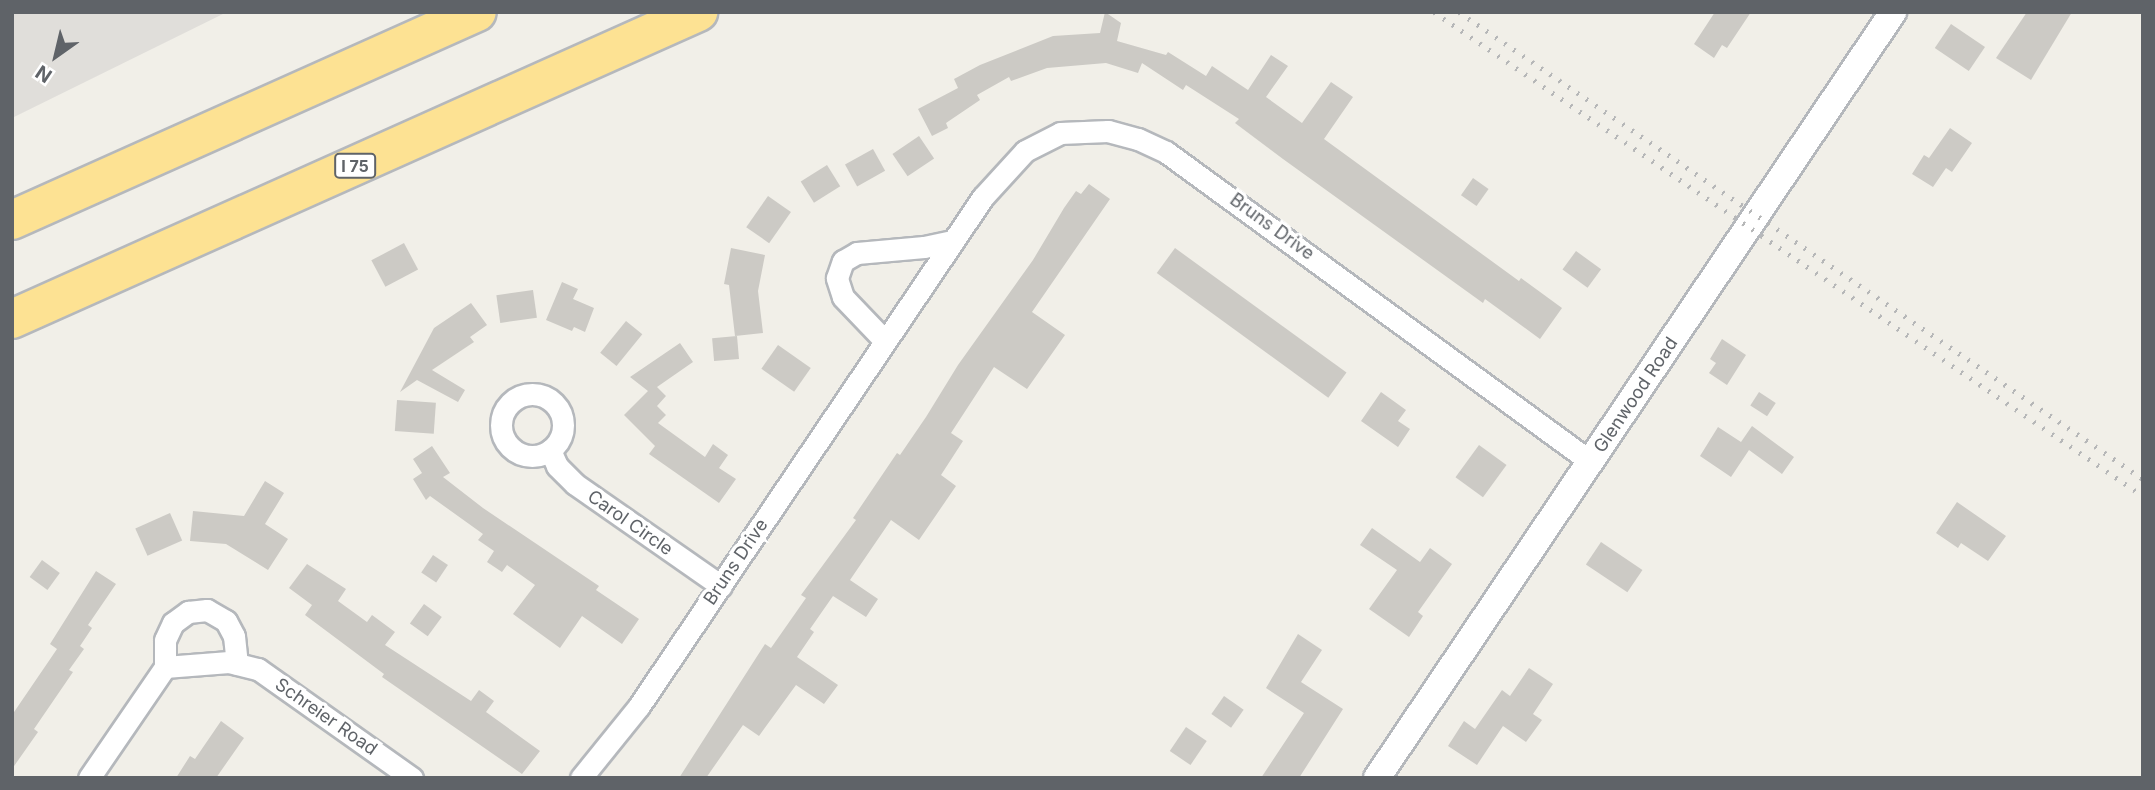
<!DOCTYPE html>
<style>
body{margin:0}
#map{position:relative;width:2155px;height:790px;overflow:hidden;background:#f1efe8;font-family:Inter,sans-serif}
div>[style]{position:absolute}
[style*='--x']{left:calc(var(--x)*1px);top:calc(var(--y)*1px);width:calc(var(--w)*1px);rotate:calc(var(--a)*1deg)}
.industrial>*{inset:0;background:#e0deda}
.building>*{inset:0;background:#cccac5;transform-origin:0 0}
.roads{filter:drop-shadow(2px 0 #b5b8bc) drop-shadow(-2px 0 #b5b8bc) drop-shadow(0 2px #b5b8bc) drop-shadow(0 -2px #b5b8bc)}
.minor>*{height:21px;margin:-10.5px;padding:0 10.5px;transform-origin:10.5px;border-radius:10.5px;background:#fff}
.minor>.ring{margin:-10.5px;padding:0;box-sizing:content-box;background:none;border:21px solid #fff;border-radius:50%}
.tertiary>*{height:26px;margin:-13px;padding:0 13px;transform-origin:13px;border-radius:13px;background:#fff}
.motorway>*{height:38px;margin:-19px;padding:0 19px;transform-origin:19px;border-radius:19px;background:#fde293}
.rail>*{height:5px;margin-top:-2.5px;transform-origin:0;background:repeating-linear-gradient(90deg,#b6b7b8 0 2px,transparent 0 11px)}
span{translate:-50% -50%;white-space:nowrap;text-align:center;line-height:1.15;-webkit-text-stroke:7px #fff;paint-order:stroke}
.shield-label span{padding:2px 5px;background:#fff;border:2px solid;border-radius:5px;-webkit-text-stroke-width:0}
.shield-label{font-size:16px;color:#5f6368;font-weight:700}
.street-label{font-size:18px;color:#5f6368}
.frame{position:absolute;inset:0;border:14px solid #5f6368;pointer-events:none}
.north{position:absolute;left:21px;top:21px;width:70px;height:70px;-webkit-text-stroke:5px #fff;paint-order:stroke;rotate:214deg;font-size:19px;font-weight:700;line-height:28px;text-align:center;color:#5f6368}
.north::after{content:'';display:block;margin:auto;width:24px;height:32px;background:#5f6368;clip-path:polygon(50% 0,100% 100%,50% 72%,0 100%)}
</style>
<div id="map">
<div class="industrial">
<i style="clip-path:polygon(12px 12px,227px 12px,12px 118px)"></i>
</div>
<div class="building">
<i style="clip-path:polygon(1105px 12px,1121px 23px,1117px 41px,1166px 55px,1168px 52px,1206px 76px,1212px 66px,1248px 90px,1271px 55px,1288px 66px,1266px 97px,1302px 123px,1331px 82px,1353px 97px,1324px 139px,1519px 281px,1521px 278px,1562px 308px,1540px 339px,1485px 299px,1483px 303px,1283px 159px,1235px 123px,1239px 119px,1186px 85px,1183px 90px,1142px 63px,1138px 73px,1106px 63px,1047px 68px,1011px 81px,1009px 77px,977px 95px,980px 100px,946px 123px,948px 128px,932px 136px,918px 109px,958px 88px,954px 79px,980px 65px,1053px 36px,1100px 33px)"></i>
<i style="clip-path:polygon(1715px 12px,1751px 12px,1727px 48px,1722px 45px,1714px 58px,1694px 44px)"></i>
<i style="clip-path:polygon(2027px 12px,2072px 12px,2031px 80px,1996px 58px)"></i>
<i style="left:1951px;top:24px;width:41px;height:29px;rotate:34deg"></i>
<i style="clip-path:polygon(1950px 128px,1972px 143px,1952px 172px,1946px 168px,1933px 187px,1912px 174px,1924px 155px,1929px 158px)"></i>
<i style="left:919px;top:136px;width:27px;height:32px;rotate:56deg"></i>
<i style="left:873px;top:149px;width:25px;height:32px;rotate:61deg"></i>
<i style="left:827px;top:165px;width:25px;height:31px;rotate:58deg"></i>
<i style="left:1473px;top:178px;width:19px;height:21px;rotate:35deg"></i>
<i style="clip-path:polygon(1089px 184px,1110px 199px,1032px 312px,1065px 335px,1027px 389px,994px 367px,951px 433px,963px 441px,941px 475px,956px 486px,919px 540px,891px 520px,850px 580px,878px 599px,866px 617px,833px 596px,810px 629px,814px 632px,797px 657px,838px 685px,824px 704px,796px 685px,759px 736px,743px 725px,706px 778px,679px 778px,765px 644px,771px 648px,806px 598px,801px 595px,856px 520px,853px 518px,897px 453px,900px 455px,926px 417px,958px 365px,1033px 260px,1064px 208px,1076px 191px,1081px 194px)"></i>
<i style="left:768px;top:196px;width:28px;height:38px;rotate:35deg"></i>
<i style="left:404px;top:243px;width:30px;height:37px;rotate:62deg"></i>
<i style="clip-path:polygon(731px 248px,765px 255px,758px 291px,763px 333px,735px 336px,729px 285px,724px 284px)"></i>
<i style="left:1175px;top:248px;width:212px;height:31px;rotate:36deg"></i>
<i style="left:1576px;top:251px;width:31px;height:23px;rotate:36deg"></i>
<i style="clip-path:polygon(562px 282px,578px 289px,573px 299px,594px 308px,585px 332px,574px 327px,572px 331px,546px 320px)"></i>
<i style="left:533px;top:290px;width:28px;height:37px;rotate:82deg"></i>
<i style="clip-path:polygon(471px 303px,487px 325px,470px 337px,474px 342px,432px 370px,465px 390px,458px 402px,417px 380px,400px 392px,434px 328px)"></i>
<i style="left:626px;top:321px;width:21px;height:41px;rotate:39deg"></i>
<i style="left:737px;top:336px;width:23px;height:25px;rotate:85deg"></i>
<i style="clip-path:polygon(1722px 339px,1746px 355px,1727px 385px,1709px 373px,1716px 363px,1710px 359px)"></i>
<i style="clip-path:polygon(680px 343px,693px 362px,657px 387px,666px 396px,657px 406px,666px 415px,658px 423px,705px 457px,713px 444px,728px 455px,719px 468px,736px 479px,719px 503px,649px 454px,655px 446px,624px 415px,648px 391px,630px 377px)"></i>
<i style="left:778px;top:345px;width:40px;height:29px;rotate:35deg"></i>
<i style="clip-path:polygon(1381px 392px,1406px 410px,1398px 421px,1410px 429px,1398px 447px,1361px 421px)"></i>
<i style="left:1759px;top:392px;width:20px;height:16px;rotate:33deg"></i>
<i style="left:397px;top:400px;width:39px;height:31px;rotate:4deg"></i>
<i style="clip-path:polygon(1752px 426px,1794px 457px,1782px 474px,1749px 450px,1731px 477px,1700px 456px,1718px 427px,1741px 442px)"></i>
<i style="left:1479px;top:445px;width:34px;height:40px;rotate:36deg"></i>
<i style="clip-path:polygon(432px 446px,450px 473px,443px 477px,483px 508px,599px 586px,596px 590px,639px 619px,622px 644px,582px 616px,560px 648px,513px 614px,535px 585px,507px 565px,502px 572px,487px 562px,494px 551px,478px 540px,483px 534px,430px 496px,426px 500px,413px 479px,422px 473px,413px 459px)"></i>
<i style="clip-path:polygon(265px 481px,284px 493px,265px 524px,288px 539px,268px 570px,226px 544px,190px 541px,193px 511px,244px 516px)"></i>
<i style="clip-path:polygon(1957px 502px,2006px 536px,1988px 561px,1961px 543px,1958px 548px,1936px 533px)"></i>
<i style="left:170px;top:513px;width:30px;height:38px;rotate:66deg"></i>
<i style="clip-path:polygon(1372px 528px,1420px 562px,1430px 548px,1452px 564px,1418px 612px,1423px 616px,1409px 637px,1369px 609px,1397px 570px,1360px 545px)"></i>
<i style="left:1601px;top:542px;width:50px;height:27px;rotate:34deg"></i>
<i style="left:433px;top:555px;width:18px;height:21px;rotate:34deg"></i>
<i style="left:42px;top:560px;width:22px;height:21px;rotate:36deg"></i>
<i style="clip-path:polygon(307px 564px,346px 589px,338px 601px,367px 622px,372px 615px,395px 632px,385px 645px,471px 701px,479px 690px,494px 701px,486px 712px,540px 751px,522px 774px,382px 677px,384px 674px,305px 615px,312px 605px,289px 588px)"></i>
<i style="clip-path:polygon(96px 571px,116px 584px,88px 625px,92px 628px,80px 646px,84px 649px,69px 670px,73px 672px,34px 729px,38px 732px,12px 769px,12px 715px,57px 649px,50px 644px)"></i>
<i style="left:424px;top:604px;width:22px;height:24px;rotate:36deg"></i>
<i style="clip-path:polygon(1298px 634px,1322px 650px,1301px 682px,1343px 709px,1299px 778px,1261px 778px,1304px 713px,1266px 688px)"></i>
<i style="clip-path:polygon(1529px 668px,1553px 684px,1533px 714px,1542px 720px,1526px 742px,1503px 726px,1477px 765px,1448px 746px,1464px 721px,1475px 729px,1502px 690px,1510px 696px)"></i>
<i style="left:1224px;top:696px;width:24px;height:22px;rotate:35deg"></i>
<i style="clip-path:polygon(221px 721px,244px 738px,216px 778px,176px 778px,190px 756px,195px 759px)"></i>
<i style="left:1186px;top:727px;width:25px;height:29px;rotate:34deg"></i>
</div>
<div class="roads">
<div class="minor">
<i style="--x:885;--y:341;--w:61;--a:-133.7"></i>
<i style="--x:843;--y:297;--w:20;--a:-108"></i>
<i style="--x:837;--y:278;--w:18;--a:-71"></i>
<i style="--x:843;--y:261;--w:16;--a:-30"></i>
<i style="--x:857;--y:253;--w:67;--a:-5.1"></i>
<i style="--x:924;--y:247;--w:30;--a:-12"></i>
<i class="ring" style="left:501px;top:394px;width:41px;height:41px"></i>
<i style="--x:550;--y:450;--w:17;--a:66"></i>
<i style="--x:557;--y:466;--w:25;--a:45"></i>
<i style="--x:575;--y:484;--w:178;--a:34.9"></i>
<i style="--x:165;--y:667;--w:64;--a:-4.5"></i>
<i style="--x:229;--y:662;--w:30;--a:14"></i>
<i style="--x:258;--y:669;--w:189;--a:35.3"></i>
<i style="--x:165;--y:667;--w:27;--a:-90"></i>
<i style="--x:165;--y:640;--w:19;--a:-65"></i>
<i style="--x:173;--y:623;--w:19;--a:-36"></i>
<i style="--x:188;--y:612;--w:19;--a:-6"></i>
<i style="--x:207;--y:610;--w:22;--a:30"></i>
<i style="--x:226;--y:621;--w:17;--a:62"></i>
<i style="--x:234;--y:636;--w:28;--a:84"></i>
<i style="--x:89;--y:778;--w:135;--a:-55.6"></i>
<i style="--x:581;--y:778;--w:92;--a:-51.1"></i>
<i style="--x:639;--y:706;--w:614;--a:-55.95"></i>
<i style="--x:983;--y:197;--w:62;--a:-47.6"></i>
<i style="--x:1025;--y:151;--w:39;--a:-27"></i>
<i style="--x:1060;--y:133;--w:48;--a:-2.4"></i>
<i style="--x:1108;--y:131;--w:31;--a:15"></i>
<i style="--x:1138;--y:139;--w:31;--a:25"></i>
<i style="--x:1166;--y:152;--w:526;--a:36.11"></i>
</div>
<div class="tertiary">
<i style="--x:1377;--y:778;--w:924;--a:-56.03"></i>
</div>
<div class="motorway">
<i style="--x:12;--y:220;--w:509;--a:-24.1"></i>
<i style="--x:12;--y:319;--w:752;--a:-24.11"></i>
</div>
</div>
<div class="rail">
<i style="--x:1434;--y:12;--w:858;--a:34.32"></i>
<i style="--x:1459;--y:12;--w:828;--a:34.32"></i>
</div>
<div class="shield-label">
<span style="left:355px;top:166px">I 75</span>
</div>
<div class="street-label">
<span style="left:1272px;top:227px;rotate:36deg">Bruns Drive</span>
<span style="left:1636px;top:395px;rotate:-56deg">Glenwood Road</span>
<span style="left:630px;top:523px;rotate:35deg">Carol Circle</span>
<span style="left:736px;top:562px;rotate:-56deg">Bruns Drive</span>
<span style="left:326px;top:717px;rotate:35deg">Schreier Road</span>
</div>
<div class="frame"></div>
<div class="north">N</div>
</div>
